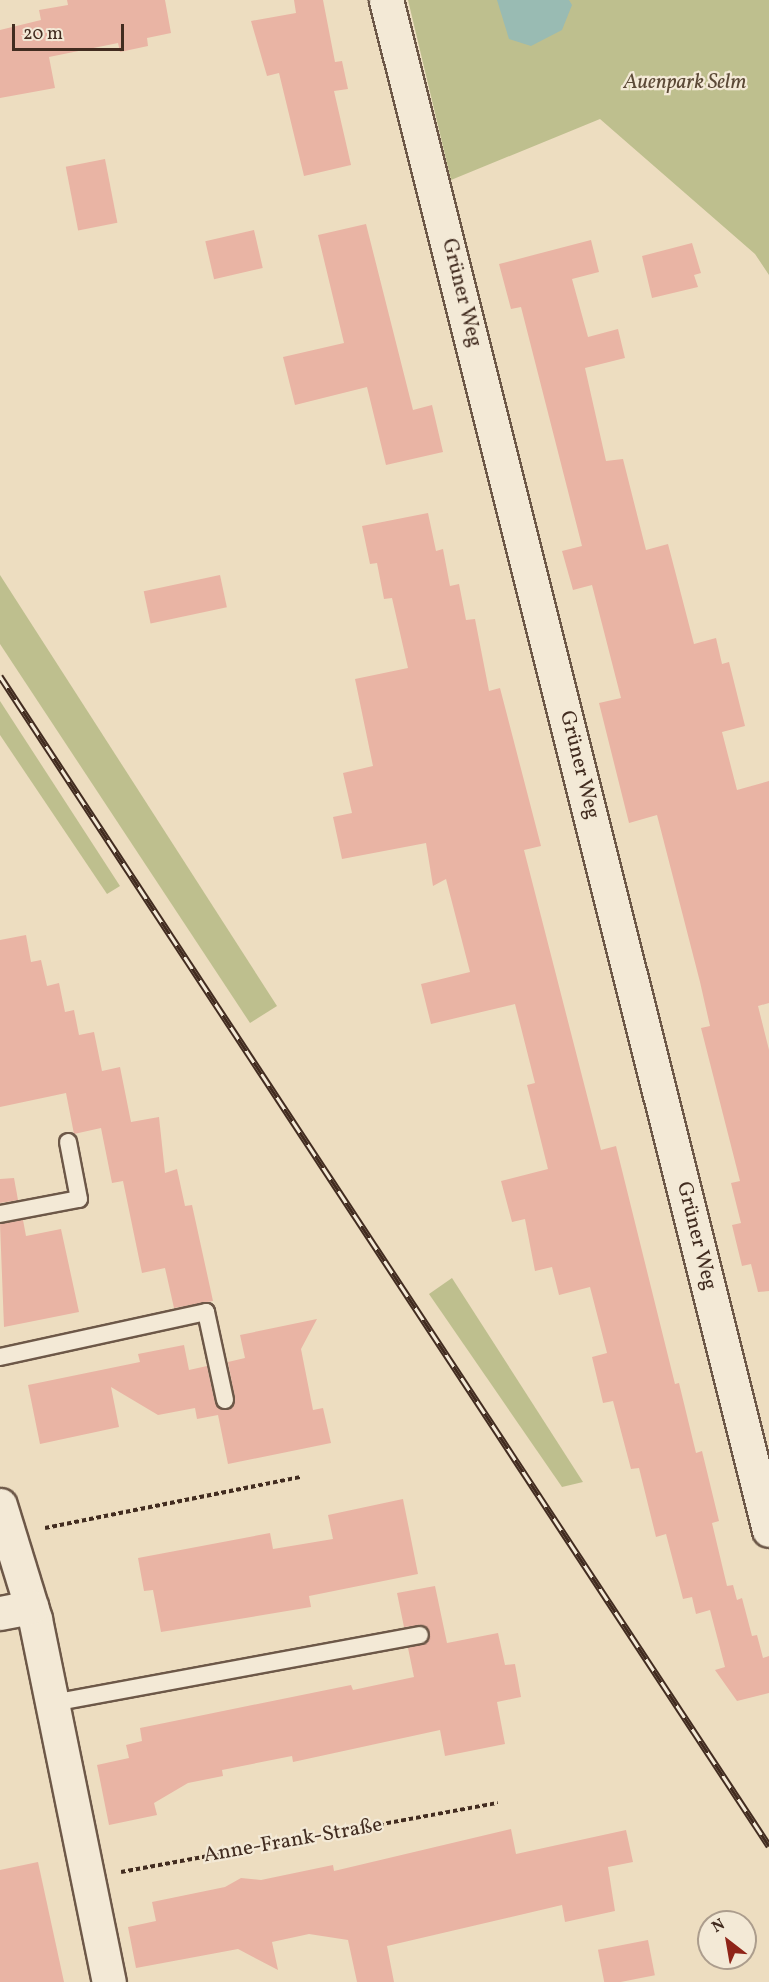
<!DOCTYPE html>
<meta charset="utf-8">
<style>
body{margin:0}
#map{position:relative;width:769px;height:1982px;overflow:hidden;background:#edddc0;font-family:Vollkorn,serif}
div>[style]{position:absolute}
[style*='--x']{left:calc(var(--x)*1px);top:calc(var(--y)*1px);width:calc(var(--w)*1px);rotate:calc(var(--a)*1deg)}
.green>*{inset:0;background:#bebf8e}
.water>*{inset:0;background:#99bbb3}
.building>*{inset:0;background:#e9b4a4;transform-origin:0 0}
.path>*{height:4px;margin-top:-2px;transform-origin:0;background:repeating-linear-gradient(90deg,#422c20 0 4.5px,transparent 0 7.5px)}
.roads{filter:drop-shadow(2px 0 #6d5848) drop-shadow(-2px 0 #6d5848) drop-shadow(0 2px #6d5848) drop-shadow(0 -2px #6d5848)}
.lane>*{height:16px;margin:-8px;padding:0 8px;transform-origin:8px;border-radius:8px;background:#f3e9d6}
.street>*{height:33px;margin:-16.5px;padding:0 16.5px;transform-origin:16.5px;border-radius:16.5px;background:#f3e9d6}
.rail>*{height:7px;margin-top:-3.5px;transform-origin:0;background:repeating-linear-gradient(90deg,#f3e9d6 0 14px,#422c20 0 28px);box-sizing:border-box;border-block:2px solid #422c20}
span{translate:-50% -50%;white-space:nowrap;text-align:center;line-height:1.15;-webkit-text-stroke:4.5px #f3e9d6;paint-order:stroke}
.park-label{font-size:21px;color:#5b4936;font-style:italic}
.street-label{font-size:21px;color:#422c20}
.north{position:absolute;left:697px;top:1910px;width:60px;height:60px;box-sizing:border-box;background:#f3e9d6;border:2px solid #ac9d8d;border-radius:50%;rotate:329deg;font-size:16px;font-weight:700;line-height:24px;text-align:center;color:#422c20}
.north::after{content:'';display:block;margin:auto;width:21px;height:27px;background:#8f2418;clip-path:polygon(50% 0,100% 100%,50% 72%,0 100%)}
.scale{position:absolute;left:12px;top:24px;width:112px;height:27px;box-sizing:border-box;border:3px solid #422c20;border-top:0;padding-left:8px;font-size:18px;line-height:21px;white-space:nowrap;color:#422c20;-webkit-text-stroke:4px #f3e9d6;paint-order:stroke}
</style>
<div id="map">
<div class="green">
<i style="clip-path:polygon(408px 0,769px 0,769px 275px,755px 254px,600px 119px,451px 180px)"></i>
<i style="clip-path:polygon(0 575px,277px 1006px,250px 1023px,0 644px)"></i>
<i style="clip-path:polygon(0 701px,120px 886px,107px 894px,0 735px)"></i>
<i style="clip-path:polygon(452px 1278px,583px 1482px,562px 1487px,429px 1294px)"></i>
</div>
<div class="water">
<i style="clip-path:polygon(497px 0,569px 0,572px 5px,562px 30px,531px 46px,509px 39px)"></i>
</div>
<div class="building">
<i style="clip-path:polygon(67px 0,165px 0,171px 33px,147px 38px,148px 46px,120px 52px,118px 43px,49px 57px,55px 88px,0 98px,0 30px,41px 20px,39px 10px,68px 5px)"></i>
<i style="clip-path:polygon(294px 0,323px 0,335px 62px,342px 61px,348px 89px,334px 91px,351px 165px,304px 176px,279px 73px,267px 76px,251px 21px,296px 13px)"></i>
<i style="left:105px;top:159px;width:65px;height:40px;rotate:79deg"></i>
<i style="clip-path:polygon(366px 224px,413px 410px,432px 405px,443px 452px,386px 465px,367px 387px,295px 405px,283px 357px,344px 343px,318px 235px)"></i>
<i style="left:254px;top:230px;width:39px;height:50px;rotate:77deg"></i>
<i style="clip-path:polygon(591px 240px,599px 272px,572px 279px,588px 337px,618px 329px,625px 358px,585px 368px,606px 461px,623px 459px,646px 550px,668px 544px,694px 644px,716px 638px,722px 664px,729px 662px,745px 726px,722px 732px,737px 790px,769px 781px,769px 1003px,758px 1006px,769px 1050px,769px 1291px,758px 1292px,751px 1264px,742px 1266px,732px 1225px,741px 1223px,731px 1183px,740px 1181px,701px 1028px,710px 1026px,700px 982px,657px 815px,629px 823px,599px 703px,621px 698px,592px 585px,573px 590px,562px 551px,582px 546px,521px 307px,511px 309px,499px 264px)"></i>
<i style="clip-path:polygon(692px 243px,701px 273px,694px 275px,698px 287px,652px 298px,642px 256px)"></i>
<i style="clip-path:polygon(428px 513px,436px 551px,443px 549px,450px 586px,459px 584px,466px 620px,475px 619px,489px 691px,500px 688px,541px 846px,524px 850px,601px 1150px,616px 1146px,675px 1384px,679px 1383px,696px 1453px,702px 1451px,719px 1521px,712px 1523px,727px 1586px,733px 1585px,737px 1600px,742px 1598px,752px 1636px,757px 1635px,763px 1658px,769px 1656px,769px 1693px,737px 1701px,715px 1670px,725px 1667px,710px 1610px,696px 1614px,692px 1597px,683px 1599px,666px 1534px,656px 1537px,639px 1468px,631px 1469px,613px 1401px,603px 1403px,592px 1357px,607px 1353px,590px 1287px,559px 1295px,552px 1267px,535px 1271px,525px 1219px,512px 1222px,501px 1181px,548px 1169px,527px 1085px,535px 1083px,515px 1004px,431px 1024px,421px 984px,470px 972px,446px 879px,433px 886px,426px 843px,342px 859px,333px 817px,352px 813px,343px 773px,373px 766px,355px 679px,408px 668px,392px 598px,384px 599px,377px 563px,370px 564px,362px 526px)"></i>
<i style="left:220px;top:575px;width:33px;height:78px;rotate:78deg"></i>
<i style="clip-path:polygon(26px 935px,31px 962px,41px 960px,47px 986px,59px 983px,65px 1012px,74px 1010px,79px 1035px,94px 1032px,102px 1071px,120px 1067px,131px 1122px,159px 1117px,165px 1173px,177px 1169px,185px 1206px,192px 1205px,213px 1301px,174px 1308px,165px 1268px,142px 1273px,123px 1181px,112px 1183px,101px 1128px,74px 1134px,66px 1093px,0 1107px,0 940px)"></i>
<i style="clip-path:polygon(14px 1178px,18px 1200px,0 1203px,0 1179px)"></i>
<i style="clip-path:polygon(23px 1220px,26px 1236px,61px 1229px,79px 1312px,4px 1327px,0 1224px)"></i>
<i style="clip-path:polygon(317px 1319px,301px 1349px,313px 1410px,323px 1408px,331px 1443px,228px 1464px,218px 1415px,197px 1419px,195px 1408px,158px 1415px,111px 1387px,119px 1427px,40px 1444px,28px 1385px,140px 1362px,138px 1354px,184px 1345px,189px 1370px,207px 1366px,215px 1403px,228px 1410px,235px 1398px,228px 1362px,245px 1358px,240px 1335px)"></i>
<i style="clip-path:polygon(403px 1499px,418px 1574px,309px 1596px,311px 1607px,161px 1632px,153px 1590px,144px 1591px,138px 1558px,270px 1533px,273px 1549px,333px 1539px,328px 1515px)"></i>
<i style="clip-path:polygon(435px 1586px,447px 1643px,498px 1633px,505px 1665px,515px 1664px,521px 1697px,497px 1702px,505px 1744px,445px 1756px,440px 1730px,293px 1762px,292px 1756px,222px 1770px,223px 1776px,188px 1783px,154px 1803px,157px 1815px,109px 1825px,97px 1765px,129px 1758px,126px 1745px,142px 1741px,140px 1728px,351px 1685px,353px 1690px,414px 1677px,408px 1648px,426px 1643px,430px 1633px,423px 1625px,404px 1627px,397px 1593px)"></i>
<i style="clip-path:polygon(511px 1829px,516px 1854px,626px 1830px,633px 1862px,608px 1867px,615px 1911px,565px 1922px,562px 1905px,387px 1946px,394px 1982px,357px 1982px,348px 1940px,309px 1934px,272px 1942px,278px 1970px,238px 1949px,136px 1968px,128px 1927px,156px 1921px,152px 1902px,225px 1887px,241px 1878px,261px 1880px,333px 1865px,334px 1871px)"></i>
<i style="clip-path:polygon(38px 1862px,64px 1982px,0 1982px,0 1870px)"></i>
<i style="left:648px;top:1940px;width:36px;height:51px;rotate:79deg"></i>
</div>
<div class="path">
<i style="--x:45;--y:1528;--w:261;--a:-11.3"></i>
<i style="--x:121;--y:1872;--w:383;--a:-10.4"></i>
</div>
<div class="roads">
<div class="lane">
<i style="--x:0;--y:1214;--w:80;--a:-10.8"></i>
<i style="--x:79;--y:1199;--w:58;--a:-100.9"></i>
<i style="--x:0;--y:1357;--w:211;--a:-12.3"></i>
<i style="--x:206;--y:1312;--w:90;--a:77.8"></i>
<i style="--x:53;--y:1703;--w:373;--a:-10.5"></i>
</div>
<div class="street">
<i style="--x:386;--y:0;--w:1577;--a:75.95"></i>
<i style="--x:0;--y:1505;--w:119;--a:72.9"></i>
<i style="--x:35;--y:1619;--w:370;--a:78.5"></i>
<i style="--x:0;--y:1613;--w:32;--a:-11"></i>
</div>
</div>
<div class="rail">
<i style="--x:0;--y:676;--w:1400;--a:56.68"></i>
</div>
<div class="park-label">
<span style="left:685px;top:83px">Auenpark Selm</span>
</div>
<div class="street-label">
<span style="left:461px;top:293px;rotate:76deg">Grüner Weg</span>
<span style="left:579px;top:765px;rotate:76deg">Grüner Weg</span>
<span style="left:696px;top:1236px;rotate:76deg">Grüner Weg</span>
<span style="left:293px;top:1841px;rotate:-10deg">Anne-Frank-Straße</span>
</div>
<div class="north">N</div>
<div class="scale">20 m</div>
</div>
